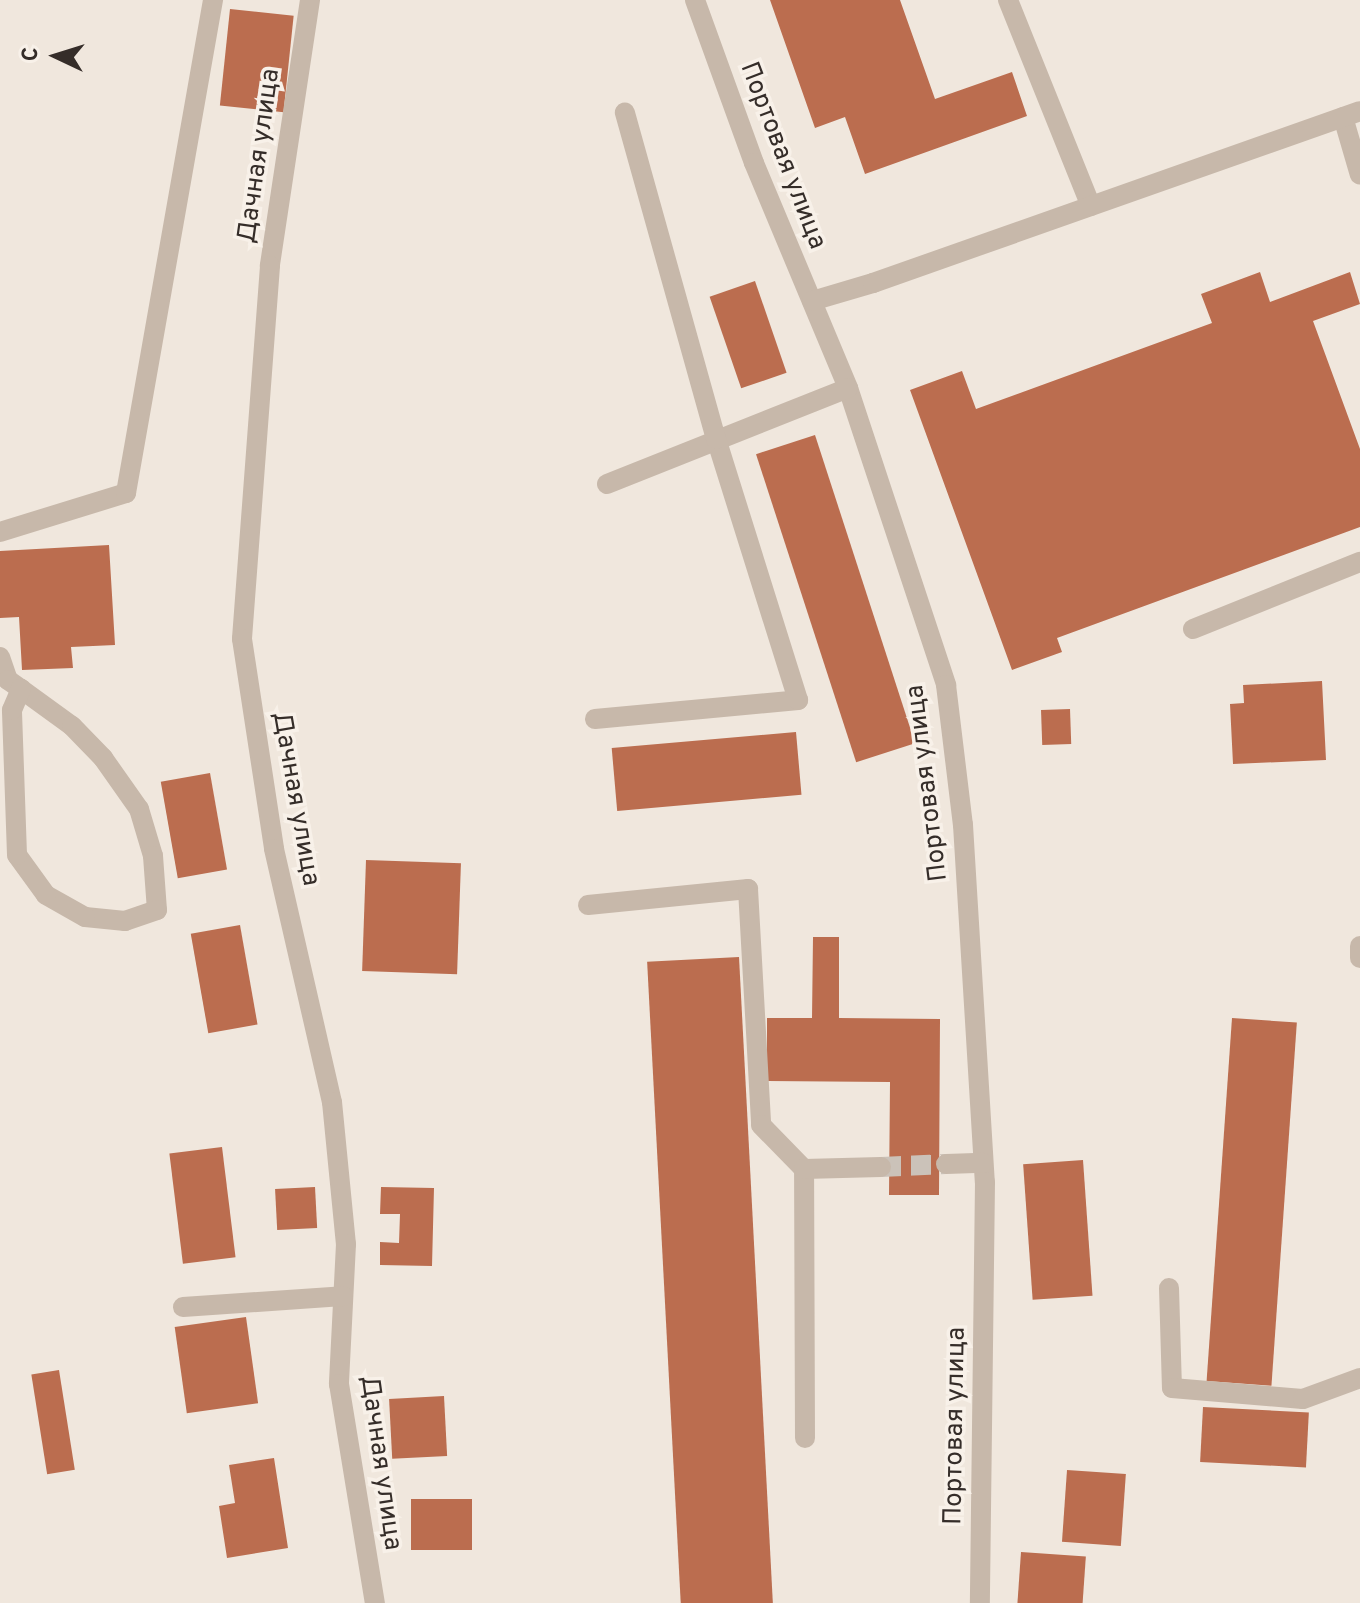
<!DOCTYPE html>
<meta charset="utf-8">
<style>
body{margin:0}
#map{position:relative;width:1360px;height:1603px;overflow:hidden;background:#f0e7dd;font-family:Overpass,sans-serif}
div>[style]{position:absolute}
[style*='--x']{left:calc(var(--x)*1px);top:calc(var(--y)*1px);width:calc(var(--w)*1px);rotate:calc(var(--a)*1deg)}
.building>*{inset:0;background:#bb6d4f;transform-origin:0 0}
.minor-tunnel>*{height:20px;margin-top:-10px;transform-origin:0;background:repeating-linear-gradient(90deg,#cbc2b9 0 20px,transparent 0 30px)}
.minor>*{height:20px;margin:-10px;padding:0 10px;transform-origin:10px;border-radius:10px;background:#c7b8aa}
span{translate:-50% -50%;white-space:nowrap;text-align:center;line-height:1.15;-webkit-text-stroke:7px #f8f1e9;paint-order:stroke}
.street-label{font-size:26px;color:#352d29}
.north{position:absolute;left:16px;top:16px;width:80px;height:80px;-webkit-text-stroke:6px #f8f1e9;paint-order:stroke;rotate:274deg;font-size:22px;font-weight:700;line-height:32px;text-align:center;color:#352d29}
.north::after{content:'';display:block;margin:auto;width:28px;height:36px;background:#352d29;clip-path:polygon(50% 0,100% 100%,50% 72%,0 100%)}
</style>
<div id="map">
<div class="building">
<i style="clip-path:polygon(770px 0,900px 0,935px 99px,1012px 72px,1027px 116px,865px 174px,845px 117px,815px 128px)"></i>
<i style="left:230px;top:9px;width:64px;height:97px;rotate:6deg"></i>
<i style="clip-path:polygon(1260px 272px,1270px 302px,1350px 272px,1360px 304px,1313px 321px,1360px 449px,1360px 527px,1057px 638px,1062px 652px,1012px 670px,910px 390px,962px 371px,976px 409px,1212px 323px,1201px 294px)"></i>
<i style="left:755px;top:281px;width:97px;height:48px;rotate:71deg"></i>
<i style="left:815px;top:435px;width:324px;height:62px;rotate:72deg"></i>
<i style="clip-path:polygon(109px 545px,115px 645px,71px 647px,73px 668px,22px 670px,19px 617px,0 618px,0 551px)"></i>
<i style="clip-path:polygon(1322px 681px,1326px 760px,1233px 764px,1230px 704px,1244px 703px,1243px 685px)"></i>
<i style="left:1070px;top:709px;width:35px;height:29px;rotate:88deg"></i>
<i style="left:796px;top:732px;width:63px;height:185px;rotate:85deg"></i>
<i style="left:210px;top:773px;width:98px;height:50px;rotate:80deg"></i>
<i style="left:366px;top:860px;width:95px;height:111px;rotate:2deg"></i>
<i style="left:240px;top:925px;width:101px;height:50px;rotate:80deg"></i>
<i style="clip-path:polygon(813px 937px,839px 937px,839px 1018px,940px 1019px,939px 1195px,889px 1195px,890px 1082px,767px 1081px,767px 1018px,812px 1018px)"></i>
<i style="left:739px;top:957px;width:647px;height:92px;rotate:87deg"></i>
<i style="left:1232px;top:1018px;width:65px;height:364px;rotate:4deg"></i>
<i style="left:222px;top:1147px;width:111px;height:53px;rotate:83deg"></i>
<i style="left:1083px;top:1160px;width:136px;height:60px;rotate:86deg"></i>
<i style="left:315px;top:1187px;width:41px;height:40px;rotate:87deg"></i>
<i style="clip-path:polygon(381px 1187px,434px 1188px,432px 1266px,380px 1265px,380px 1242px,399px 1243px,400px 1214px,380px 1214px)"></i>
<i style="left:246px;top:1317px;width:87px;height:72px;rotate:82deg"></i>
<i style="left:59px;top:1370px;width:101px;height:28px;rotate:81deg"></i>
<i style="left:444px;top:1396px;width:60px;height:55px;rotate:87deg"></i>
<i style="left:1203px;top:1407px;width:106px;height:55px;rotate:3deg"></i>
<i style="clip-path:polygon(274px 1458px,288px 1548px,227px 1558px,219px 1506px,235px 1503px,229px 1465px)"></i>
<i style="left:1067px;top:1470px;width:59px;height:72px;rotate:4deg"></i>
<i style="left:411px;top:1499px;width:61px;height:51px"></i>
<i style="left:1021px;top:1552px;width:65px;height:51px;rotate:4deg"></i>
</div>
<div class="minor-tunnel">
<i style="--x:881;--y:1167;--w:65;--a:-2.6"></i>
</div>
<div class="minor">
<i style="--x:310;--y:0;--w:269;--a:98.6"></i>
<i style="--x:270;--y:266;--w:374;--a:94.3"></i>
<i style="--x:242;--y:639;--w:212;--a:81.3"></i>
<i style="--x:274;--y:849;--w:260;--a:77.1"></i>
<i style="--x:332;--y:1102;--w:143;--a:84.4"></i>
<i style="--x:346;--y:1244;--w:140;--a:92.9"></i>
<i style="--x:339;--y:1384;--w:222;--a:80.7"></i>
<i style="--x:695;--y:0;--w:173;--a:70.1"></i>
<i style="--x:754;--y:163;--w:244;--a:67.3"></i>
<i style="--x:848;--y:388;--w:313;--a:71.7"></i>
<i style="--x:946;--y:685;--w:141;--a:83.1"></i>
<i style="--x:963;--y:825;--w:358;--a:86.5"></i>
<i style="--x:985;--y:1182;--w:421;--a:90.7"></i>
<i style="--x:1008;--y:0;--w:222;--a:68.1"></i>
<i style="--x:1343;--y:117;--w:60;--a:73.7"></i>
<i style="--x:812;--y:301;--w:64;--a:-16.4"></i>
<i style="--x:873;--y:283;--w:516;--a:-19.45"></i>
<i style="--x:607;--y:484;--w:259;--a:-21.7"></i>
<i style="--x:0;--y:532;--w:132;--a:-17.2"></i>
<i style="--x:126;--y:493;--w:501;--a:-79.99"></i>
<i style="--x:1193;--y:629;--w:180;--a:-21.9"></i>
<i style="--x:0;--y:657;--w:24;--a:71"></i>
<i style="--x:8;--y:680;--w:16;--a:35"></i>
<i style="--x:21;--y:689;--w:63;--a:36"></i>
<i style="--x:72;--y:726;--w:45;--a:45.9"></i>
<i style="--x:103;--y:758;--w:62;--a:54.8"></i>
<i style="--x:139;--y:809;--w:49;--a:73.4"></i>
<i style="--x:153;--y:856;--w:54;--a:85.8"></i>
<i style="--x:157;--y:910;--w:34;--a:161"></i>
<i style="--x:125;--y:921;--w:40;--a:-174.3"></i>
<i style="--x:85;--y:917;--w:45;--a:-150.6"></i>
<i style="--x:46;--y:895;--w:49;--a:-125.9"></i>
<i style="--x:17;--y:855;--w:145;--a:-92"></i>
<i style="--x:12;--y:710;--w:23;--a:-67"></i>
<i style="--x:595;--y:719;--w:204;--a:-5.3"></i>
<i style="--x:798;--y:700;--w:274;--a:-107.4"></i>
<i style="--x:716;--y:439;--w:339;--a:-105.6"></i>
<i style="--x:588;--y:905;--w:161;--a:-5.7"></i>
<i style="--x:748;--y:889;--w:236;--a:86.8"></i>
<i style="--x:761;--y:1125;--w:62;--a:45.7"></i>
<i style="--x:1360;--y:946;--w:12;--a:90"></i>
<i style="--x:946;--y:1164;--w:37;--a:-2"></i>
<i style="--x:1169;--y:1288;--w:100;--a:88.3"></i>
<i style="--x:1172;--y:1388;--w:131;--a:4.8"></i>
<i style="--x:1303;--y:1399;--w:61;--a:-20.2"></i>
<i style="--x:183;--y:1307;--w:160;--a:-3.9"></i>
<i style="--x:805;--y:1438;--w:269;--a:-90.2"></i>
<i style="--x:804;--y:1169;--w:77;--a:-1.5"></i>
</div>
<div class="street-label">
<span style="left:260px;top:156px;rotate:-82deg">Дачная улица</span>
<span style="left:782px;top:156px;rotate:69deg">Портовая улица</span>
<span style="left:928px;top:783px;rotate:-97deg">Портовая улица</span>
<span style="left:295px;top:799px;rotate:80deg">Дачная улица</span>
<span style="left:956px;top:1426px;rotate:-89deg">Портовая улица</span>
<span style="left:380px;top:1463px;rotate:82deg">Дачная улица</span>
</div>
<div class="north">С</div>
</div>
